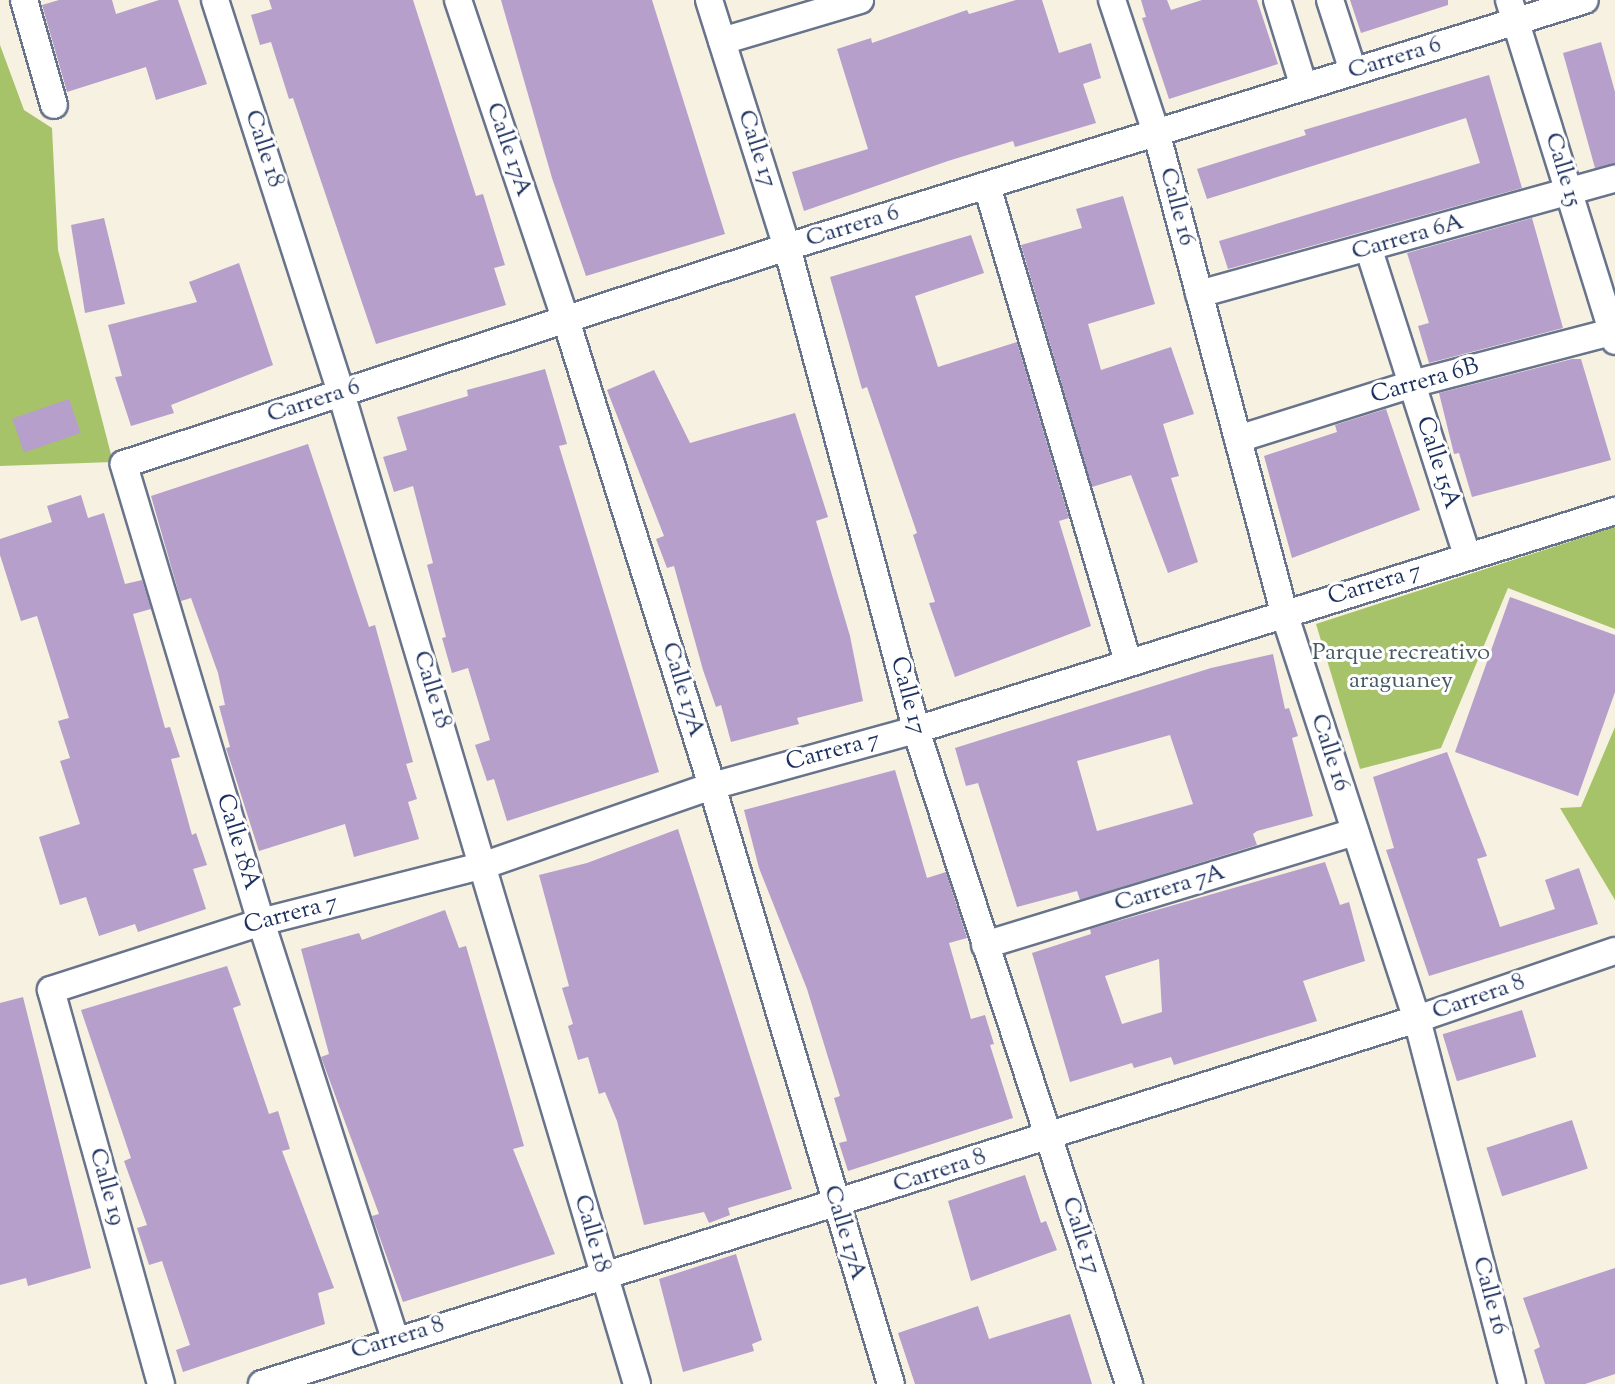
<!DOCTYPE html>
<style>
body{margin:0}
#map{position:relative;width:1615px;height:1384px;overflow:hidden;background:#f6f1e0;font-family:"Sorts Mill Goudy",serif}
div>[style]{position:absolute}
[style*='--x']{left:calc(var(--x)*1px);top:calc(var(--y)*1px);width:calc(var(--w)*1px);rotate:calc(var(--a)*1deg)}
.green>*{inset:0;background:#a7c36a}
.building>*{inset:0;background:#b69fcb;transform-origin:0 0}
.roads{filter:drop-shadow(2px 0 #68738c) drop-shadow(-2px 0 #68738c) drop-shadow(0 2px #68738c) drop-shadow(0 -2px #68738c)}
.minor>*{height:26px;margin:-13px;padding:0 13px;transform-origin:13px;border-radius:13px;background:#fff}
span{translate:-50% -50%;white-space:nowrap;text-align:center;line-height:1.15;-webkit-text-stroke:6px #fff;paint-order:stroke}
.street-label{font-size:24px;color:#1b2f5e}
.park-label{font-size:24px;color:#455b62}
</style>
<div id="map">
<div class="green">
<i style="clip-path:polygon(0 45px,24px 110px,52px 128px,58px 250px,113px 462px,0 466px)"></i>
<i style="clip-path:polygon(1615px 527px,1615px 629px,1508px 588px,1441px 748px,1360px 769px,1316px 624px)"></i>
<i style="clip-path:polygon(1615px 727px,1615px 900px,1560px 808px,1581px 807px)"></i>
</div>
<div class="building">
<i style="clip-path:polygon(59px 0,112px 0,116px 14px,159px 0,178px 0,207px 84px,156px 100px,146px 67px,67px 92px,42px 5px)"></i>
<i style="clip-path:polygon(269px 0,413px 0,476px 196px,483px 194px,494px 230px,505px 265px,494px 268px,506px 305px,376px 344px,293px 98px,289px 99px,271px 42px,260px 45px,251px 15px,272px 9px)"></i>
<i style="clip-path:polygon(501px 0,652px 0,725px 234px,586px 276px,552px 178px)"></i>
<i style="clip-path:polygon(1016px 0,1042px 0,1059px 53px,1091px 43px,1101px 78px,1083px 84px,1096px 123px,1015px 147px,1013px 141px,948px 161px,804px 211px,792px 172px,868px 149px,837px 49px,871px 38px,872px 43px,967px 10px,969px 14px)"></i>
<i style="clip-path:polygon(1141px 0,1167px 0,1171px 10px,1202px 0,1257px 0,1278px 64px,1169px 99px,1142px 18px,1146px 17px)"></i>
<i style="clip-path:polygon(1350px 0,1448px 0,1448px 5px,1361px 33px)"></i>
<i style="clip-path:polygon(1601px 42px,1615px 92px,1615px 164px,1595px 168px,1563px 53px)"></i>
<i style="clip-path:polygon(1489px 75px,1522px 188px,1228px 269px,1219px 241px,1480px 163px,1466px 118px,1207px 199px,1197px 169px,1306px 135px,1304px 130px)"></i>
<i style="clip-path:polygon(1123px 196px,1155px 304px,1088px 324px,1101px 370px,1171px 347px,1194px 414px,1163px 424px,1179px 476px,1171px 478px,1198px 562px,1168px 573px,1131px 475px,1092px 487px,1021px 245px,1082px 228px,1076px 209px)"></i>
<i style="clip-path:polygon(104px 218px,125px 304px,85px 313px,71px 225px)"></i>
<i style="clip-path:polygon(1532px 218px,1563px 328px,1429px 363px,1418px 326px,1429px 323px,1407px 253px)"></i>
<i style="clip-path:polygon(971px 235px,984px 273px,915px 296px,938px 367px,1017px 342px,1069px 518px,1059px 521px,1091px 626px,955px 677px,929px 603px,935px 602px,913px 535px,917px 533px,867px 387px,862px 389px,830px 277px)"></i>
<i style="clip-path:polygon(239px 263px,273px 365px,171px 405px,174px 413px,131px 426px,115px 377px,122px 376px,108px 325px,197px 302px,189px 282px)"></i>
<i style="clip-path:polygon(1572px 359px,1581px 359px,1611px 460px,1472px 497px,1459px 453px,1454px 454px,1439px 393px)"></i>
<i style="clip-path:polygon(545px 369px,567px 444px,559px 446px,659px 772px,507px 821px,494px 779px,487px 781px,475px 745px,490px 740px,468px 668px,452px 673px,442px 638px,446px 637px,427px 565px,433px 563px,413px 486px,394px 492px,383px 457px,407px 450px,397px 417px,468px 396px,467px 390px)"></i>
<i style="clip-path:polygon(654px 370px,690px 443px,795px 413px,828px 517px,816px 521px,850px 636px,863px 701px,797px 718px,799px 724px,731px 742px,721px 705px,716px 707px,703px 670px,674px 566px,667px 568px,656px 539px,664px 536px,607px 390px)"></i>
<i style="left:69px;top:399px;width:36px;height:60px;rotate:71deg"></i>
<i style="clip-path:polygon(1386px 409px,1420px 510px,1292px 558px,1264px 456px,1337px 432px,1335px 425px)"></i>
<i style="clip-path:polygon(308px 444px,369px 627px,375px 625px,413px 762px,406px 764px,417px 799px,408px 802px,419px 839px,354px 857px,345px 824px,259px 851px,226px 748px,230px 747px,219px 706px,225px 705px,218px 673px,191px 598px,181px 601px,151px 496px)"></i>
<i style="clip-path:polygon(81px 495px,88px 518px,104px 513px,125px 584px,142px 580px,151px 609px,133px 614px,165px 728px,170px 727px,180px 757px,171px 759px,192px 835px,196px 833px,207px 865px,193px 869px,206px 909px,138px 932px,135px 924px,99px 936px,86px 897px,60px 905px,39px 837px,80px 824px,60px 761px,70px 758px,58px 721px,69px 718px,37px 616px,21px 621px,0 555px,0 539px,52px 522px,47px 506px)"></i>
<i style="clip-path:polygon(1510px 597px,1615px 635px,1615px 692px,1578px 796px,1455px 752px)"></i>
<i style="clip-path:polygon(evenodd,1273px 654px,1285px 709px,1289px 708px,1298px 736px,1292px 738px,1313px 816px,1257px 831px,1253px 834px,1257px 845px,1080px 900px,1077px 891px,1017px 907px,978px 783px,966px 786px,955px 748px,1211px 668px,1273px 654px,1170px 735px,1193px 804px,1097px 831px,1077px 761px,1170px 735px)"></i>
<i style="clip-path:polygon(1447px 752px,1487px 856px,1477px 859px,1500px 927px,1555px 909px,1545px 880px,1579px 868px,1598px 924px,1429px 976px,1386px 850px,1394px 848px,1373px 777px)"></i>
<i style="clip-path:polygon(895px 770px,927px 878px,946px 872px,967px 938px,949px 943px,971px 1019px,985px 1015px,994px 1044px,990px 1045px,1013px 1118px,848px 1171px,839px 1143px,847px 1141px,834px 1098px,840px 1096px,807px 989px,759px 868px,744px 810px)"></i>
<i style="clip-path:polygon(678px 829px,792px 1189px,728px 1208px,730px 1215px,709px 1223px,704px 1212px,644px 1225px,617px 1121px,605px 1092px,599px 1094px,588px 1057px,578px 1060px,568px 1026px,573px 1024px,562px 988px,569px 986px,539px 875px,587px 863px)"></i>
<i style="clip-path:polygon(evenodd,1325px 862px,1340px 905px,1349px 902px,1365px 961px,1303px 981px,1317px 1021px,1174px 1065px,1171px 1057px,1134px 1068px,1132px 1063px,1070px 1082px,1032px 953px,1091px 934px,1090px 929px,1325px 862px,1159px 959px,1162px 1012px,1122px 1024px,1105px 976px,1159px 959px)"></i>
<i style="clip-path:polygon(445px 910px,459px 948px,466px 946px,524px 1146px,513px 1149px,555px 1254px,403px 1302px,372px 1216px,379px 1214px,321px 1057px,329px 1054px,301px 949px,359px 933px,362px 940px)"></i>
<i style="clip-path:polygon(227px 966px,241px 1005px,233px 1008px,269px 1114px,278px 1111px,290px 1149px,282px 1151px,334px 1288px,318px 1293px,325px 1324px,183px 1372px,176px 1350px,190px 1345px,162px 1261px,149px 1265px,137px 1228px,147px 1225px,124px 1161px,131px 1158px,81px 1010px)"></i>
<i style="clip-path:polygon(23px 997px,91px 1268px,28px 1286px,26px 1278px,0 1285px,0 1003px)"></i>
<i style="left:1522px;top:1010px;width:49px;height:83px;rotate:73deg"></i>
<i style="left:1572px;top:1120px;width:51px;height:90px;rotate:72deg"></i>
<i style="clip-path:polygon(1025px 1175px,1041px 1223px,1046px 1221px,1057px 1250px,971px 1281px,948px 1201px)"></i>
<i style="clip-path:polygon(736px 1254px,762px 1340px,752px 1344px,754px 1351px,683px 1372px,659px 1279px)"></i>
<i style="clip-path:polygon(1615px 1268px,1615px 1374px,1585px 1384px,1545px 1384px,1534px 1350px,1540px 1347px,1523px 1298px)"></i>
<i style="clip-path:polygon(978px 1306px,989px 1339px,1070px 1314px,1092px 1384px,915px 1384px,898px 1333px)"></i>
</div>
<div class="roads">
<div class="minor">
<i style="--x:24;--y:0;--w:109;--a:74.1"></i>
<i style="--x:215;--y:0;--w:413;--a:72.2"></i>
<i style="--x:341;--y:393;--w:1034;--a:73.37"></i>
<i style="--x:458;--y:0;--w:338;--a:71.4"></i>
<i style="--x:566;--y:320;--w:488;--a:72.6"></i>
<i style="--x:712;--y:786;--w:624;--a:73.34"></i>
<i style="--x:709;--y:0;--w:259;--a:72.5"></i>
<i style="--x:787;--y:247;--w:500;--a:75"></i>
<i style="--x:916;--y:730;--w:688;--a:71.96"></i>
<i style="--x:1112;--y:0;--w:142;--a:71.6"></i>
<i style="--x:1157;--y:135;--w:495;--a:75.1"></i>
<i style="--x:1284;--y:613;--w:427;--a:71.9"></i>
<i style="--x:1417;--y:1019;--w:377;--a:75.4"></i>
<i style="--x:1277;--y:0;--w:91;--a:72.8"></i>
<i style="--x:1330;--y:0;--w:75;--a:72.1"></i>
<i style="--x:1509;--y:0;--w:357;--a:72.7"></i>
<i style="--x:722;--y:41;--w:144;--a:-16.5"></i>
<i style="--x:987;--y:186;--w:497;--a:73.5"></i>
<i style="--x:1369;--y:250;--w:321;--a:72.2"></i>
<i style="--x:1199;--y:294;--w:432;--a:-15.5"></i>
<i style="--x:1238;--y:439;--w:182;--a:-17.5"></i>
<i style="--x:1412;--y:384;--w:210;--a:-14.6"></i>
<i style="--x:985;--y:945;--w:387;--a:-17"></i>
<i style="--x:395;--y:1339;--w:438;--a:-107.8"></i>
<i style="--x:261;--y:922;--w:478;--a:-106.7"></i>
<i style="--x:124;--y:464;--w:698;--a:-18.12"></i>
<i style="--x:787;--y:247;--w:835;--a:-17.2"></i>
<i style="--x:161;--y:1384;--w:409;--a:-105.6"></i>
<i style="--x:51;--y:990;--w:221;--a:-17.9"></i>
<i style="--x:261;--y:922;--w:231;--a:-14.3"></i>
<i style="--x:485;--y:865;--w:240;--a:-19.2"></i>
<i style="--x:712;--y:786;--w:212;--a:-15.4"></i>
<i style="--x:916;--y:730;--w:733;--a:-17.4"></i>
<i style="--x:262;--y:1384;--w:1211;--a:-17.54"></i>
<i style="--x:1417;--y:1019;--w:209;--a:-19"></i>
</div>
</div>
<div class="street-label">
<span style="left:1395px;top:59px;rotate:-17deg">Carrera 6</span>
<span style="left:263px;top:149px;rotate:72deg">Calle 18</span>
<span style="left:756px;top:149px;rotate:72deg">Calle 17</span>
<span style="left:508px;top:150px;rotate:71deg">Calle 17A</span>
<span style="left:1562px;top:170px;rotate:73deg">Calle 15</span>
<span style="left:1176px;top:207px;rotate:75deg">Calle 16</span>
<span style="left:853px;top:227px;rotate:-17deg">Carrera 6</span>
<span style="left:1408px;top:238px;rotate:-16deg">Carrera 6A</span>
<span style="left:1425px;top:382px;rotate:-16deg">Carrera 6B</span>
<span style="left:314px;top:402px;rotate:-18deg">Carrera 6</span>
<span style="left:1437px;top:463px;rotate:72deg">Calle 15A</span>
<span style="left:1375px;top:585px;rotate:-17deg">Carrera 7</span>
<span style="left:431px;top:690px;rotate:73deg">Calle 18</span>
<span style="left:682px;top:690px;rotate:73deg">Calle 17A</span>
<span style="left:907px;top:696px;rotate:75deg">Calle 17</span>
<span style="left:833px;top:752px;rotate:-15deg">Carrera 7</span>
<span style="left:1329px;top:753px;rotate:72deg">Calle 16</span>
<span style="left:237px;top:842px;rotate:73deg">Calle 18A</span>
<span style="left:1170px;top:889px;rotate:-17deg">Carrera 7A</span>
<span style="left:291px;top:915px;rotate:-15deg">Carrera 7</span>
<span style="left:1479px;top:998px;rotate:-19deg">Carrera 8</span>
<span style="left:940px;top:1172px;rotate:-18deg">Carrera 8</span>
<span style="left:106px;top:1187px;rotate:74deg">Calle 19</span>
<span style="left:844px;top:1233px;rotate:73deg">Calle 17A</span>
<span style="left:591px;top:1234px;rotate:74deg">Calle 18</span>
<span style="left:1080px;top:1236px;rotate:72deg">Calle 17</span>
<span style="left:1489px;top:1296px;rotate:75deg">Calle 16</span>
<span style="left:398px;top:1339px;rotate:-17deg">Carrera 8</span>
</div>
<div class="park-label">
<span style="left:1401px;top:668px">Parque recreativo<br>araguaney</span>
</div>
</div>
